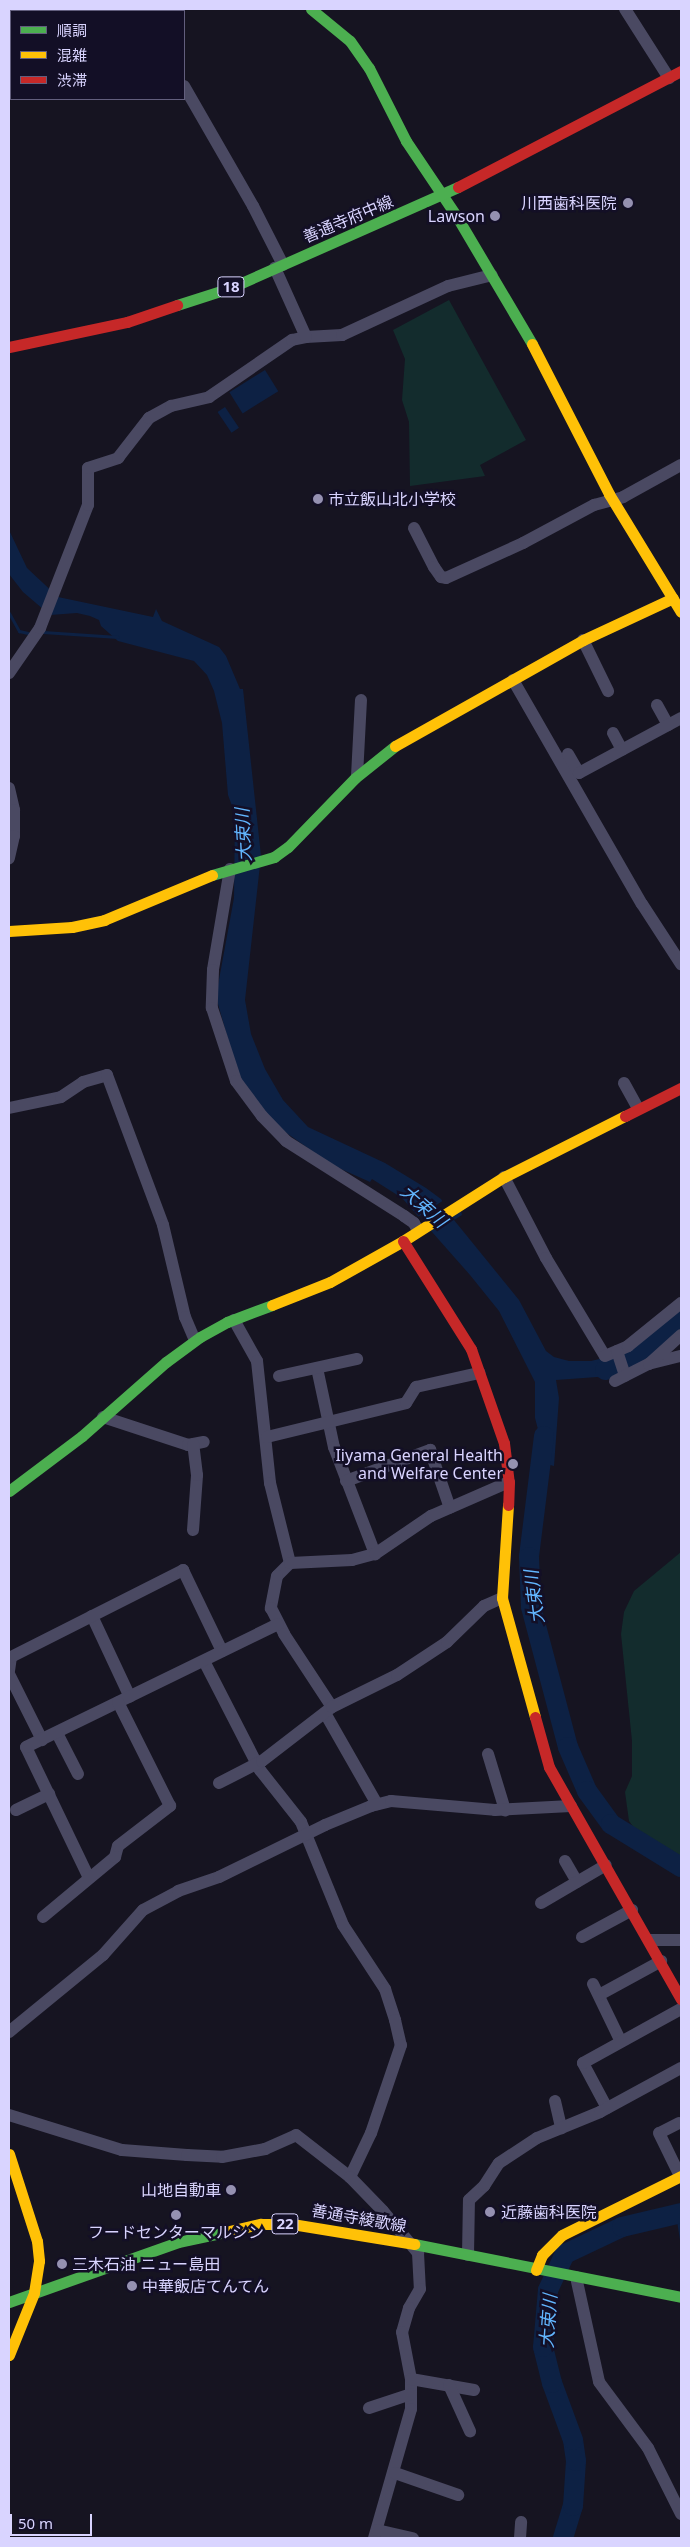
<!DOCTYPE html>
<meta charset="utf-8">
<style>
body{margin:0}
#map{position:relative;width:690px;height:2547px;overflow:hidden;background:#161421;font-family:"Noto Sans","Noto Sans JP",sans-serif}
div>[style]{position:absolute}
[style*='--x']{left:calc(var(--x)*1px);top:calc(var(--y)*1px);width:calc(var(--w)*1px);rotate:calc(var(--a)*1deg)}
.green>*{inset:0;background:#132c2d}
.water>*{inset:0;background:#0d2144;transform-origin:0 0}
.pier>*{inset:0;background:#161421;transform-origin:0 0}
.stream>*{height:3px;margin:-1.5px;padding:0 1.5px;transform-origin:1.5px;border-radius:1.5px;background:#0d2144}
.river>*{height:20px;margin:-10px;padding:0 10px;transform-origin:10px;border-radius:10px;background:#0d2144}
.street>*{height:12px;margin:-6px;padding:0 6px;transform-origin:6px;border-radius:6px;background:#4a4962}
.fast>*{height:11px;margin:-5.5px;padding:0 5.5px;transform-origin:5.5px;border-radius:5.5px;background:#4caf50}
.slow>*{height:11px;margin:-5.5px;padding:0 5.5px;transform-origin:5.5px;border-radius:5.5px;background:#ffc107}
.jam>*{height:11px;margin:-5.5px;padding:0 5.5px;transform-origin:5.5px;border-radius:5.5px;background:#c62828}
.dots>*{width:14px;height:14px;translate:-50% -50%;box-sizing:border-box;border:2px solid #130f26;border-radius:50%}
span{translate:-50% -50%;white-space:nowrap;text-align:center;line-height:1.15;-webkit-text-stroke:5px #130f26;paint-order:stroke}
.shield-label span{padding:1px 4px;background:#130f26;border:1px solid;border-radius:4px;-webkit-text-stroke-width:0}
.shield-label{font-size:15px;color:#d9d4ff;font-weight:700}
.poi-label{font-size:16px;color:#d9d4ff}
.right{translate:-100% -50%;text-align:right}
.left{translate:0 -50%;text-align:left}
.street-label{font-size:16px;color:#d9d4ff}
.water-label{font-size:18px;color:#62b6ff;font-style:italic}
.frame{position:absolute;inset:0;border:10px solid #d9d4ff;pointer-events:none}
.legend{position:absolute;left:10px;top:10px;width:175px;height:90px;box-sizing:border-box;background:#130f26;border:1px solid #625e7d;margin:0;padding:6px 9px;list-style:none;font-size:15px;color:#d9d4ff}
.legend li{display:flex;align-items:center;gap:10px;height:25px}
.legend b{width:25px;border:1px solid #625e7d}
.scale{position:absolute;left:10px;top:2514px;width:82px;height:22px;box-sizing:border-box;border:2px solid #d9d4ff;border-top:0;padding-left:6px;font-size:15px;line-height:18px;white-space:nowrap;color:#d9d4ff;-webkit-text-stroke:4px #130f26;paint-order:stroke}
</style>
<div id="map">
<div class="green">
<i style="clip-path:polygon(449px 300px,526px 440px,480px 465px,485px 476px,410px 486px,409px 422px,402px 400px,405px 359px,393px 330px)"></i>
<i style="clip-path:polygon(681px 1552px,681px 1863px,646px 1844px,629px 1821px,625px 1792px,632px 1776px,632px 1741px,621px 1634px,624px 1612px,634px 1591px)"></i>
</div>
<div class="water">
<i style="left:265px;top:370px;width:25px;height:42px;rotate:58deg"></i>
<i style="left:225px;top:407px;width:25px;height:9px;rotate:56deg"></i>
<i style="clip-path:polygon(9px 530px,27px 568px,58px 597px,153px 617px,156px 609px,162px 621px,219px 647px,226px 656px,240px 689px,243px 689px,261px 856px,245px 1000px,251px 1034px,265px 1069px,283px 1100px,308px 1127px,385px 1163px,426px 1188px,441px 1199px,452px 1216px,461px 1211px,462px 1215px,454px 1220px,519px 1300px,546px 1351px,554px 1357px,569px 1361px,591px 1361px,628px 1352px,634px 1367px,611px 1376px,556px 1380px,559px 1398px,554px 1466px,534px 1461px,535px 1435px,539px 1433px,535px 1418px,535px 1382px,499px 1311px,470px 1275px,402px 1198px,372px 1179px,370px 1182px,332px 1165px,278px 1127px,249px 1093px,237px 1071px,218px 1004px,218px 985px,234px 898px,235px 814px,228px 795px,222px 723px,214px 691px,207px 675px,194px 661px,118px 641px,101px 626px,99px 620px,90px 616px,77px 613px,50px 615px,23px 592px,9px 574px)"></i>
</div>
<div class="pier">
<i style="left:444px;top:1200px;width:17px;height:31px;rotate:57deg"></i>
</div>
<div class="stream">
<i style="--x:9;--y:613;--w:21;--a:61"></i>
<i style="--x:19;--y:631;--w:9;--a:13"></i>
<i style="--x:43;--y:632;--w:75;--a:3.8"></i>
<i style="--x:677;--y:2214;--w:26;--a:81"></i>
</div>
<div class="river">
<i style="--x:605;--y:1370;--w:34;--a:-24"></i>
<i style="--x:636;--y:1356;--w:59;--a:-40.2"></i>
<i style="--x:544;--y:1436;--w:122;--a:97.1"></i>
<i style="--x:529;--y:1557;--w:50;--a:87.7"></i>
<i style="--x:531;--y:1607;--w:145;--a:75.2"></i>
<i style="--x:568;--y:1747;--w:48;--a:66.6"></i>
<i style="--x:587;--y:1791;--w:41;--a:54"></i>
<i style="--x:611;--y:1824;--w:82;--a:31.6"></i>
<i style="--x:563;--y:2538;--w:34;--a:-73"></i>
<i style="--x:573;--y:2506;--w:45;--a:-86.2"></i>
<i style="--x:576;--y:2461;--w:21;--a:-98"></i>
<i style="--x:573;--y:2440;--w:61;--a:-110.2"></i>
<i style="--x:552;--y:2383;--w:37;--a:-104"></i>
<i style="--x:543;--y:2347;--w:57;--a:-85"></i>
<i style="--x:548;--y:2290;--w:40;--a:-65"></i>
<i style="--x:565;--y:2254;--w:63;--a:-25.3"></i>
<i style="--x:622;--y:2227;--w:61;--a:-13.3"></i>
</div>
<div class="street">
<i style="--x:139;--y:9;--w:2;--a:63"></i>
<i style="--x:625;--y:9;--w:82;--a:57.5"></i>
<i style="--x:184;--y:86;--w:138;--a:60.1"></i>
<i style="--x:253;--y:206;--w:66;--a:63"></i>
<i style="--x:306;--y:337;--w:36;--a:-3"></i>
<i style="--x:342;--y:335;--w:117;--a:-24.8"></i>
<i style="--x:448;--y:286;--w:45;--a:-14"></i>
<i style="--x:414;--y:528;--w:44;--a:62.9"></i>
<i style="--x:434;--y:567;--w:12;--a:55"></i>
<i style="--x:441;--y:577;--w:5;--a:11"></i>
<i style="--x:446;--y:578;--w:85;--a:-24.4"></i>
<i style="--x:523;--y:543;--w:81;--a:-28.2"></i>
<i style="--x:594;--y:505;--w:30;--a:-15"></i>
<i style="--x:623;--y:497;--w:66;--a:-28.9"></i>
<i style="--x:583;--y:640;--w:57;--a:63.9"></i>
<i style="--x:9;--y:673;--w:55;--a:-55.4"></i>
<i style="--x:40;--y:628;--w:132;--a:-68.7"></i>
<i style="--x:88;--y:505;--w:37;--a:-90"></i>
<i style="--x:88;--y:468;--w:32;--a:-18"></i>
<i style="--x:118;--y:458;--w:51;--a:-52.2"></i>
<i style="--x:149;--y:418;--w:25;--a:-29"></i>
<i style="--x:171;--y:406;--w:39;--a:-13"></i>
<i style="--x:209;--y:397;--w:101;--a:-34.5"></i>
<i style="--x:292;--y:340;--w:14;--a:-12"></i>
<i style="--x:306;--y:337;--w:76;--a:-114.2"></i>
<i style="--x:513;--y:680;--w:258;--a:60.1"></i>
<i style="--x:642;--y:904;--w:72;--a:57"></i>
<i style="--x:657;--y:705;--w:23;--a:61"></i>
<i style="--x:613;--y:733;--w:19;--a:62"></i>
<i style="--x:568;--y:754;--w:22;--a:60"></i>
<i style="--x:579;--y:773;--w:116;--a:-28.3"></i>
<i style="--x:357;--y:776;--w:76;--a:-87"></i>
<i style="--x:9;--y:788;--w:23;--a:77"></i>
<i style="--x:14;--y:810;--w:26;--a:90"></i>
<i style="--x:14;--y:836;--w:23;--a:103"></i>
<i style="--x:230;--y:869;--w:102;--a:99.6"></i>
<i style="--x:213;--y:970;--w:38;--a:92"></i>
<i style="--x:212;--y:1008;--w:77;--a:71.8"></i>
<i style="--x:236;--y:1081;--w:44;--a:53.4"></i>
<i style="--x:262;--y:1116;--w:35;--a:46"></i>
<i style="--x:286;--y:1141;--w:140;--a:32.4"></i>
<i style="--x:404;--y:1216;--w:12;--a:35"></i>
<i style="--x:414;--y:1223;--w:9;--a:63"></i>
<i style="--x:624;--y:1083;--w:29;--a:61"></i>
<i style="--x:9;--y:1108;--w:53;--a:-11.9"></i>
<i style="--x:61;--y:1097;--w:27;--a:-34"></i>
<i style="--x:83;--y:1082;--w:25;--a:-16"></i>
<i style="--x:107;--y:1075;--w:160;--a:69.5"></i>
<i style="--x:163;--y:1225;--w:95;--a:76.6"></i>
<i style="--x:185;--y:1317;--w:25;--a:67"></i>
<i style="--x:504;--y:1177;--w:91;--a:62.6"></i>
<i style="--x:546;--y:1258;--w:114;--a:59"></i>
<i style="--x:605;--y:1356;--w:25;--a:-23"></i>
<i style="--x:628;--y:1346;--w:68;--a:-39.1"></i>
<i style="--x:234;--y:1320;--w:47;--a:60.7"></i>
<i style="--x:257;--y:1361;--w:123;--a:83.9"></i>
<i style="--x:270;--y:1483;--w:82;--a:76"></i>
<i style="--x:290;--y:1563;--w:18;--a:135"></i>
<i style="--x:277;--y:1576;--w:33;--a:101"></i>
<i style="--x:271;--y:1608;--w:29;--a:63"></i>
<i style="--x:284;--y:1634;--w:87;--a:56.7"></i>
<i style="--x:617;--y:1351;--w:26;--a:72"></i>
<i style="--x:652;--y:1363;--w:30;--a:-14"></i>
<i style="--x:317;--y:1368;--w:81;--a:77.9"></i>
<i style="--x:334;--y:1447;--w:115;--a:69"></i>
<i style="--x:279;--y:1376;--w:80;--a:-12.3"></i>
<i style="--x:615;--y:1381;--w:38;--a:-27"></i>
<i style="--x:649;--y:1364;--w:43;--a:-42.2"></i>
<i style="--x:103;--y:1417;--w:89;--a:18.2"></i>
<i style="--x:188;--y:1445;--w:16;--a:-11"></i>
<i style="--x:267;--y:1437;--w:143;--a:-13.7"></i>
<i style="--x:406;--y:1403;--w:19;--a:-58"></i>
<i style="--x:416;--y:1387;--w:65;--a:-12.5"></i>
<i style="--x:346;--y:1481;--w:90;--a:-20.3"></i>
<i style="--x:430;--y:1450;--w:61;--a:71"></i>
<i style="--x:193;--y:1530;--w:55;--a:-85.8"></i>
<i style="--x:197;--y:1475;--w:31;--a:-97"></i>
<i style="--x:290;--y:1563;--w:62;--a:-2.8"></i>
<i style="--x:352;--y:1560;--w:24;--a:-15"></i>
<i style="--x:375;--y:1554;--w:68;--a:-34.2"></i>
<i style="--x:431;--y:1516;--w:85;--a:-23.6"></i>
<i style="--x:92;--y:1616;--w:89;--a:64.9"></i>
<i style="--x:204;--y:1661;--w:123;--a:62.8"></i>
<i style="--x:260;--y:1770;--w:66;--a:51.7"></i>
<i style="--x:301;--y:1822;--w:111;--a:67.8"></i>
<i style="--x:343;--y:1925;--w:77;--a:56.7"></i>
<i style="--x:385;--y:1989;--w:33;--a:72"></i>
<i style="--x:395;--y:2020;--w:26;--a:77"></i>
<i style="--x:401;--y:2045;--w:93;--a:108.8"></i>
<i style="--x:371;--y:2133;--w:49;--a:115.5"></i>
<i style="--x:9;--y:1671;--w:14;--a:-82"></i>
<i style="--x:11;--y:1657;--w:193;--a:-26.8"></i>
<i style="--x:183;--y:1570;--w:90;--a:64.3"></i>
<i style="--x:9;--y:1674;--w:74;--a:63.4"></i>
<i style="--x:325;--y:1713;--w:105;--a:60.3"></i>
<i style="--x:57;--y:1733;--w:46;--a:62.9"></i>
<i style="--x:488;--y:1754;--w:59;--a:73.1"></i>
<i style="--x:219;--y:1783;--w:48;--a:-27.1"></i>
<i style="--x:262;--y:1761;--w:88;--a:-37.6"></i>
<i style="--x:332;--y:1707;--w:72;--a:-26.2"></i>
<i style="--x:397;--y:1675;--w:60;--a:-33.4"></i>
<i style="--x:447;--y:1642;--w:52;--a:-44.2"></i>
<i style="--x:484;--y:1606;--w:20;--a:-24"></i>
<i style="--x:16;--y:1810;--w:37;--a:-26"></i>
<i style="--x:565;--y:1861;--w:24;--a:60"></i>
<i style="--x:89;--y:1878;--w:145;--a:-115.7"></i>
<i style="--x:26;--y:1747;--w:280;--a:-26"></i>
<i style="--x:541;--y:1903;--w:75;--a:-30.3"></i>
<i style="--x:43;--y:1917;--w:94;--a:-39.8"></i>
<i style="--x:115;--y:1857;--w:11;--a:-75"></i>
<i style="--x:118;--y:1846;--w:66;--a:-37.6"></i>
<i style="--x:170;--y:1806;--w:116;--a:-116.6"></i>
<i style="--x:582;--y:1937;--w:57;--a:-28.4"></i>
<i style="--x:650;--y:1940;--w:31;--a:0"></i>
<i style="--x:593;--y:1984;--w:64;--a:64.2"></i>
<i style="--x:599;--y:1995;--w:71;--a:-28.7"></i>
<i style="--x:9;--y:2032;--w:122;--a:-39.3"></i>
<i style="--x:103;--y:1955;--w:60;--a:-48.4"></i>
<i style="--x:143;--y:1910;--w:40;--a:-28"></i>
<i style="--x:178;--y:1891;--w:43;--a:-18.9"></i>
<i style="--x:219;--y:1877;--w:118;--a:-26.1"></i>
<i style="--x:325;--y:1825;--w:50;--a:-22.4"></i>
<i style="--x:371;--y:1806;--w:21;--a:-14"></i>
<i style="--x:391;--y:1801;--w:104;--a:4.9"></i>
<i style="--x:495;--y:1810;--w:76;--a:-3"></i>
<i style="--x:555;--y:2101;--w:28;--a:77"></i>
<i style="--x:607;--y:2108;--w:51;--a:-118.1"></i>
<i style="--x:583;--y:2063;--w:112;--a:-28.9"></i>
<i style="--x:9;--y:2115;--w:118;--a:17.2"></i>
<i style="--x:122;--y:2150;--w:65;--a:4.4"></i>
<i style="--x:187;--y:2155;--w:35;--a:3"></i>
<i style="--x:222;--y:2157;--w:44;--a:-10.5"></i>
<i style="--x:265;--y:2149;--w:34;--a:-24"></i>
<i style="--x:296;--y:2135;--w:68;--a:37.9"></i>
<i style="--x:350;--y:2177;--w:47;--a:45.9"></i>
<i style="--x:383;--y:2211;--w:55;--a:50.2"></i>
<i style="--x:418;--y:2253;--w:36;--a:87"></i>
<i style="--x:420;--y:2289;--w:22;--a:120"></i>
<i style="--x:409;--y:2308;--w:25;--a:106"></i>
<i style="--x:402;--y:2332;--w:48;--a:79.2"></i>
<i style="--x:411;--y:2379;--w:30;--a:90"></i>
<i style="--x:411;--y:2409;--w:134;--a:106"></i>
<i style="--x:679;--y:2123;--w:22;--a:153"></i>
<i style="--x:659;--y:2133;--w:48;--a:64"></i>
<i style="--x:468;--y:2255;--w:55;--a:-89"></i>
<i style="--x:469;--y:2200;--w:21;--a:-43"></i>
<i style="--x:484;--y:2186;--w:27;--a:-57"></i>
<i style="--x:499;--y:2163;--w:45;--a:-33.3"></i>
<i style="--x:537;--y:2138;--w:68;--a:-22.4"></i>
<i style="--x:600;--y:2112;--w:92;--a:-28.5"></i>
<i style="--x:576;--y:2277;--w:107;--a:77.6"></i>
<i style="--x:599;--y:2382;--w:82;--a:53.4"></i>
<i style="--x:648;--y:2448;--w:74;--a:63.4"></i>
<i style="--x:411;--y:2379;--w:64;--a:9.9"></i>
<i style="--x:449;--y:2385;--w:51;--a:65.5"></i>
<i style="--x:369;--y:2408;--w:44;--a:-18.4"></i>
<i style="--x:395;--y:2473;--w:67;--a:19.2"></i>
<i style="--x:377;--y:2530;--w:37;--a:13"></i>
<i style="--x:520;--y:2538;--w:16;--a:-86"></i>
</div>
<div class="fast">
<i style="--x:311;--y:9;--w:50;--a:39.4"></i>
<i style="--x:350;--y:41;--w:33;--a:55"></i>
<i style="--x:369;--y:68;--w:82;--a:63.1"></i>
<i style="--x:406;--y:141;--w:92;--a:56.1"></i>
<i style="--x:457;--y:217;--w:147;--a:59.4"></i>
<i style="--x:177;--y:305;--w:56;--a:-17.8"></i>
<i style="--x:230;--y:288;--w:249;--a:-23.9"></i>
<i style="--x:212;--y:875;--w:65;--a:-16.2"></i>
<i style="--x:274;--y:857;--w:17;--a:-36"></i>
<i style="--x:288;--y:847;--w:96;--a:-45.8"></i>
<i style="--x:355;--y:778;--w:51;--a:-38.7"></i>
<i style="--x:9;--y:1491;--w:91;--a:-37"></i>
<i style="--x:82;--y:1436;--w:112;--a:-41.4"></i>
<i style="--x:166;--y:1362;--w:42;--a:-36.3"></i>
<i style="--x:200;--y:1337;--w:31;--a:-29"></i>
<i style="--x:227;--y:1322;--w:48;--a:-20.7"></i>
<i style="--x:414;--y:2244;--w:272;--a:11.2"></i>
<i style="--x:9;--y:2302;--w:179;--a:-19.5"></i>
<i style="--x:178;--y:2242;--w:48;--a:-12"></i>
</div>
<div class="slow">
<i style="--x:532;--y:344;--w:169;--a:62.8"></i>
<i style="--x:609;--y:494;--w:138;--a:58.6"></i>
<i style="--x:395;--y:746;--w:216;--a:-29.4"></i>
<i style="--x:583;--y:640;--w:99;--a:-25"></i>
<i style="--x:9;--y:931;--w:63;--a:-3.6"></i>
<i style="--x:72;--y:927;--w:33;--a:-12"></i>
<i style="--x:104;--y:920;--w:117;--a:-22.6"></i>
<i style="--x:272;--y:1305;--w:62;--a:-21.6"></i>
<i style="--x:330;--y:1282;--w:84;--a:-29.3"></i>
<i style="--x:403;--y:1241;--w:120;--a:-32.4"></i>
<i style="--x:504;--y:1177;--w:136;--a:-26.8"></i>
<i style="--x:508;--y:1505;--w:93;--a:93.7"></i>
<i style="--x:502;--y:1598;--w:123;--a:74.5"></i>
<i style="--x:9;--y:2154;--w:91;--a:72.2"></i>
<i style="--x:37;--y:2241;--w:20;--a:84"></i>
<i style="--x:39;--y:2261;--w:32;--a:99"></i>
<i style="--x:34;--y:2293;--w:67;--a:112"></i>
<i style="--x:225;--y:2232;--w:37;--a:-13"></i>
<i style="--x:261;--y:2224;--w:31;--a:0"></i>
<i style="--x:292;--y:2224;--w:124;--a:9.3"></i>
<i style="--x:536;--y:2270;--w:16;--a:-68"></i>
<i style="--x:542;--y:2255;--w:28;--a:-45"></i>
<i style="--x:562;--y:2235;--w:133;--a:-26.4"></i>
</div>
<div class="jam">
<i style="--x:458;--y:187;--w:251;--a:-27.5"></i>
<i style="--x:9;--y:347;--w:121;--a:-12"></i>
<i style="--x:127;--y:322;--w:53;--a:-18.8"></i>
<i style="--x:625;--y:1116;--w:63;--a:-26.6"></i>
<i style="--x:403;--y:1241;--w:128;--a:57.8"></i>
<i style="--x:471;--y:1349;--w:100;--a:70.7"></i>
<i style="--x:504;--y:1443;--w:39;--a:83"></i>
<i style="--x:509;--y:1482;--w:23;--a:92"></i>
<i style="--x:535;--y:1717;--w:52;--a:74.4"></i>
<i style="--x:549;--y:1767;--w:267;--a:60.4"></i>
</div>
<div class="dots">
<i style="left:628px;top:203px;background:#9591b1"></i>
<i style="left:495px;top:216px;background:#9591b1"></i>
<i style="left:318px;top:499px;background:#9591b1"></i>
<i style="left:513px;top:1464px;background:#9591b1"></i>
<i style="left:231px;top:2190px;background:#9591b1"></i>
<i style="left:490px;top:2212px;background:#9591b1"></i>
<i style="left:176px;top:2215px;background:#9591b1"></i>
<i style="left:62px;top:2264px;background:#9591b1"></i>
<i style="left:132px;top:2286px;background:#9591b1"></i>
</div>
<div class="shield-label">
<span style="left:231px;top:287px">18</span>
<span style="left:285px;top:2224px">22</span>
</div>
<div class="poi-label">
<span class="right" style="left:617px;top:203px">川西歯科医院</span>
<span class="right" style="left:485px;top:216px">Lawson</span>
<span class="left" style="left:328px;top:499px">市立飯山北小学校</span>
<span class="right" style="left:503px;top:1464px">Iiyama General Health<br>and Welfare Center</span>
<span class="right" style="left:221px;top:2190px">山地自動車</span>
<span class="left" style="left:501px;top:2212px">近藤歯科医院</span>
<span style="left:176px;top:2232px">フードセンターマルシン</span>
<span class="left" style="left:72px;top:2264px">三木石油 ニュー島田</span>
<span class="left" style="left:142px;top:2286px">中華飯店てんてん</span>
</div>
<div class="street-label">
<span style="left:348px;top:219px;rotate:-23deg">善通寺府中線</span>
<span style="left:359px;top:2218px;rotate:10deg">善通寺綾歌線</span>
</div>
<div class="water-label">
<span style="left:243px;top:835px;rotate:-93deg">大束川</span>
<span style="left:424px;top:1206px;rotate:41deg">大束川</span>
<span style="left:534px;top:1597px;rotate:-97deg">大束川</span>
<span style="left:548px;top:2321px;rotate:-86deg">大束川</span>
</div>
<div class="frame"></div>
<ul class="legend">
<li><b style="height:6px;background:#4caf50"></b>順調</li>
<li><b style="height:6px;background:#ffc107"></b>混雑</li>
<li><b style="height:6px;background:#c62828"></b>渋滞</li>
</ul>
<div class="scale">50 m</div>
</div>
